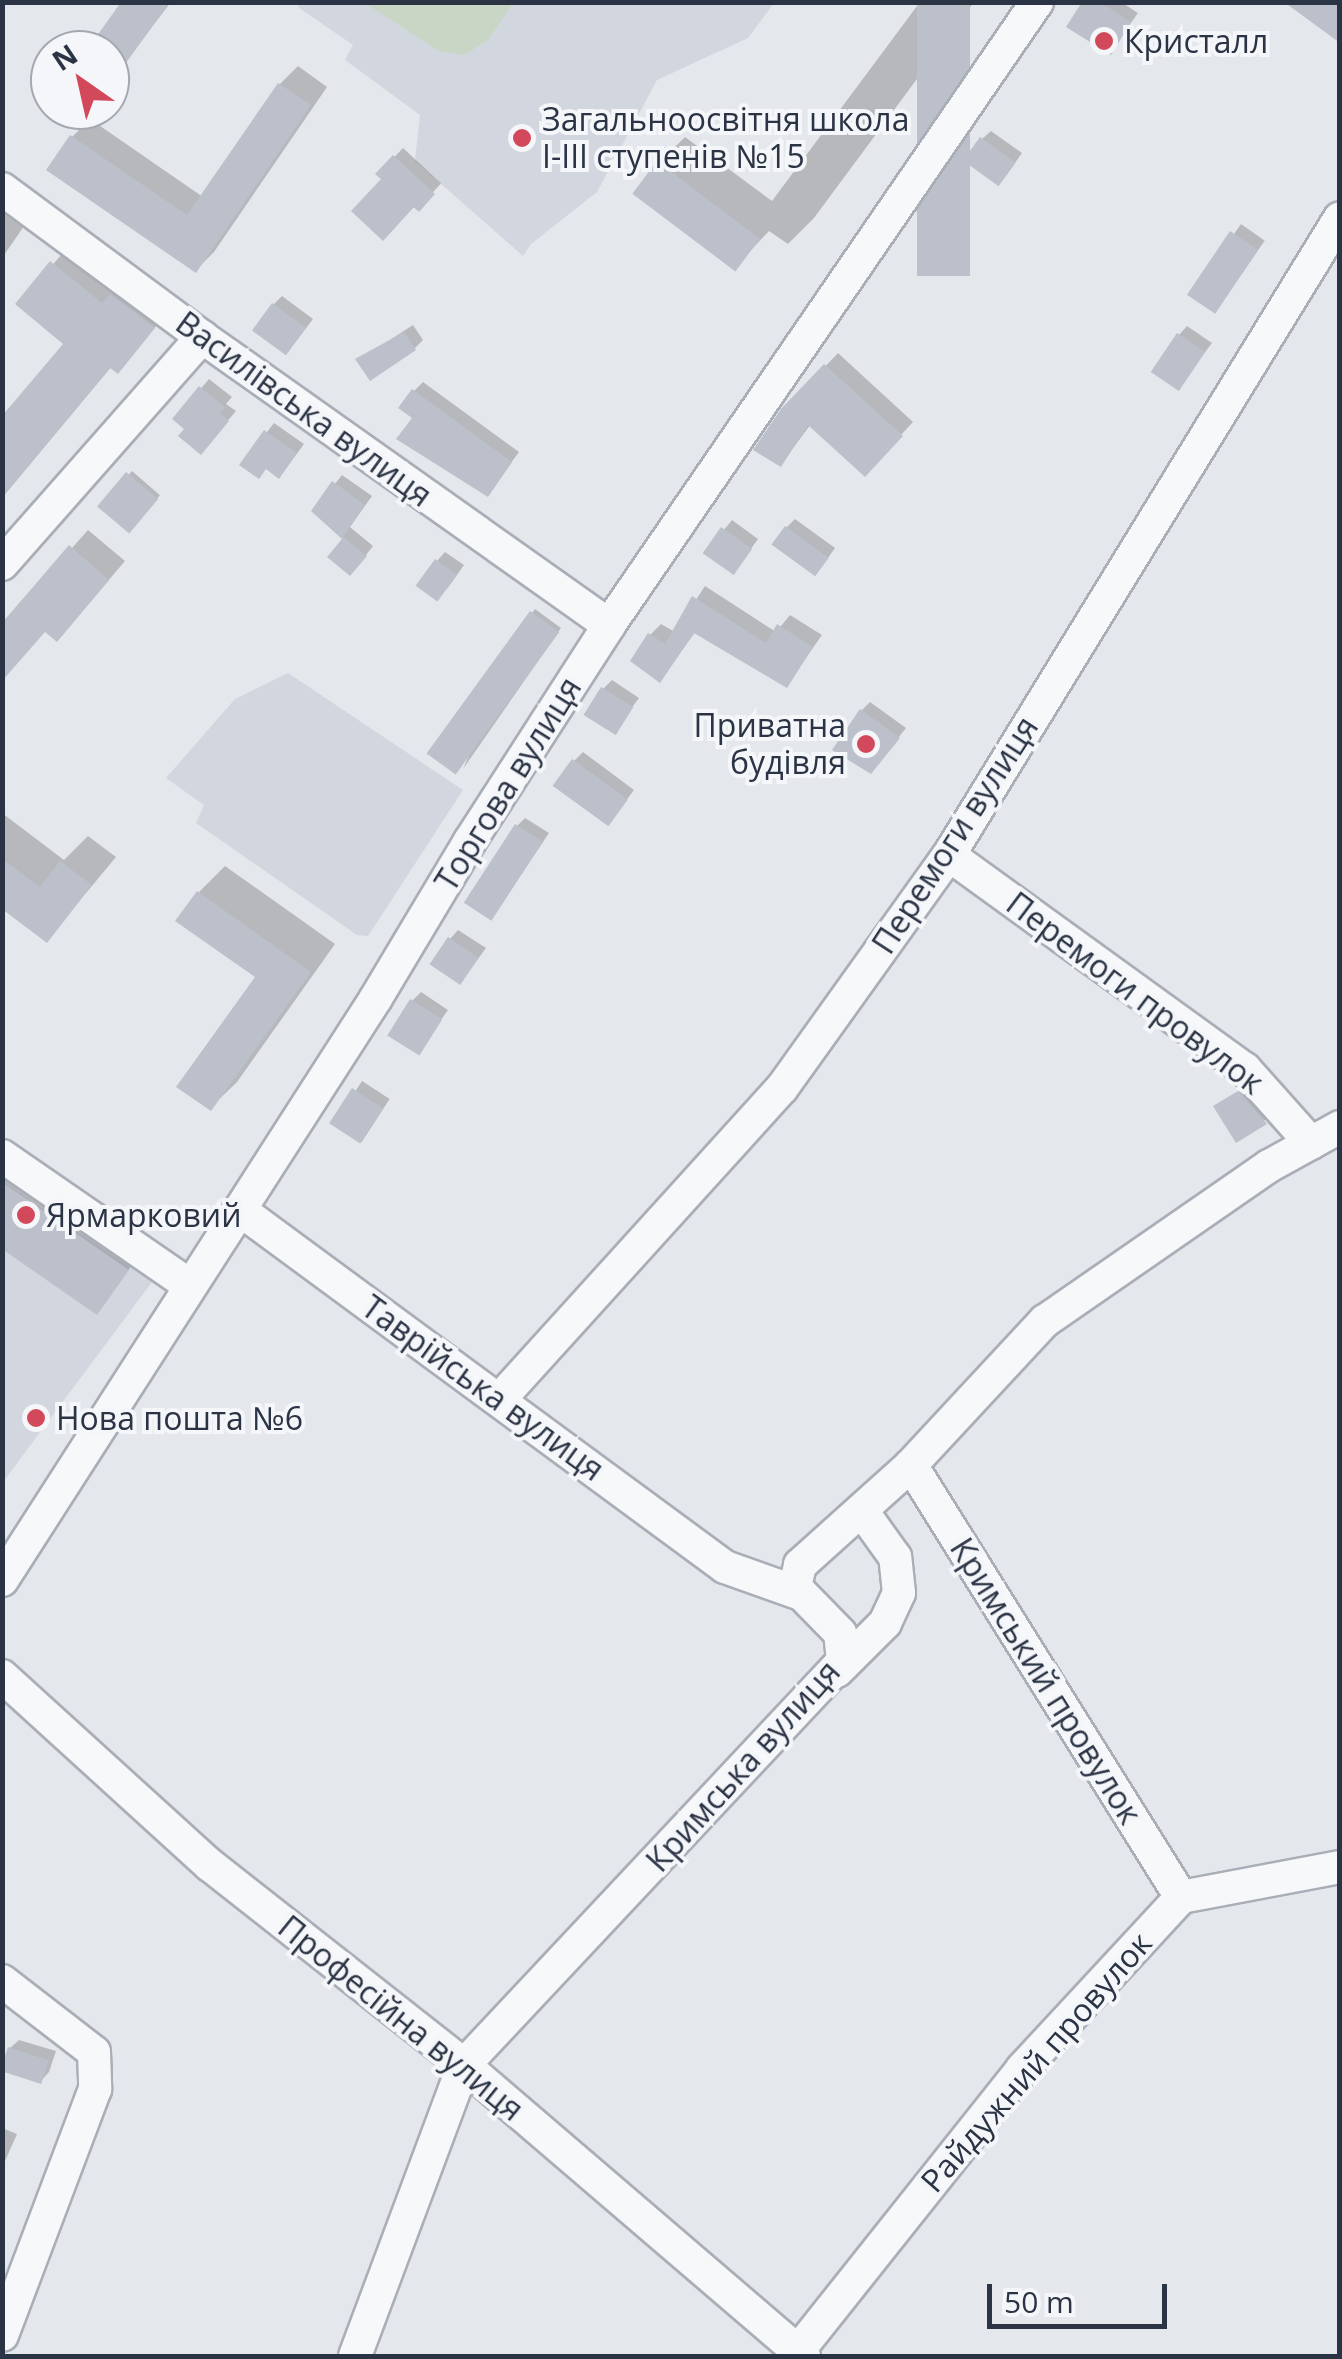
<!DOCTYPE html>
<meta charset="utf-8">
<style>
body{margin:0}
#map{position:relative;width:1342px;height:2359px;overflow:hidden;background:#e4e7ec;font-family:"Open Sans",sans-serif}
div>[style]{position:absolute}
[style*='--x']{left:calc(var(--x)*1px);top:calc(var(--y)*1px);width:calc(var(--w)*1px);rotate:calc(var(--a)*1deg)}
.built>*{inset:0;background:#d2d6de}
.green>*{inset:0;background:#c9d6c5}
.shadow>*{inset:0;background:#0003;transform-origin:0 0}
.building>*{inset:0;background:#bbc0ca;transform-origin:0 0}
.roads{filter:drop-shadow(2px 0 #a9aeb7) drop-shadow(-2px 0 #a9aeb7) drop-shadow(0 2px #a9aeb7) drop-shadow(0 -2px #a9aeb7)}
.minor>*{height:32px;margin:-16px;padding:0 16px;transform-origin:16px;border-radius:16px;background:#f7f8fa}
.dots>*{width:28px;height:28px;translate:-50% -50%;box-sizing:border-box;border:5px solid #f4f6f9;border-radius:50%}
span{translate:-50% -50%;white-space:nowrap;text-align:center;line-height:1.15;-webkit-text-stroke:8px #f4f6f9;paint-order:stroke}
.poi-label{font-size:32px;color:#2b3445}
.left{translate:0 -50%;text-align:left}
.right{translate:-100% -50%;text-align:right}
.street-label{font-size:32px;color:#2b3445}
.frame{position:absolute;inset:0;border:5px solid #2b3445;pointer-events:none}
.north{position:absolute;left:30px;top:30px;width:100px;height:100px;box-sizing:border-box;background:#f4f6f9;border:2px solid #a4a8b1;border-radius:50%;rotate:326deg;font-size:28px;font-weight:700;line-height:40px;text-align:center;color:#2b3445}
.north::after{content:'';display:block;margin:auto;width:35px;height:45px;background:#d1495b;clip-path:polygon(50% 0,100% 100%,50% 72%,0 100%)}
.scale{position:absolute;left:987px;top:2284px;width:180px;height:45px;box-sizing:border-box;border:5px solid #2b3445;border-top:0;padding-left:12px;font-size:30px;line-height:35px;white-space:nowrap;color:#2b3445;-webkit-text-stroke:8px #f4f6f9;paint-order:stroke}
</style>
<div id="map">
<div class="built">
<i style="clip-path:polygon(301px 2px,774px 3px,748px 38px,657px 80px,597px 192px,531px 244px,523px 256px,415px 161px,420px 115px,345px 60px,353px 45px,298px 7px)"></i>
<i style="clip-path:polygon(288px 673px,463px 790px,368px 936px,357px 935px,196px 823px,204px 805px,166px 778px,235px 699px)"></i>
<i style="clip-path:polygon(3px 1182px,152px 1282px,3px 1482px)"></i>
</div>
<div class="green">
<i style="clip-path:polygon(365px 3px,513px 3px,488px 40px,464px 55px,439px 51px)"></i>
</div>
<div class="shadow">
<i style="clip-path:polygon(124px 2px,171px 2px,112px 79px,110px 50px,90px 50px)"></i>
<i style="clip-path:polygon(920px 2px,974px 2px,814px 218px,788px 244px,769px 231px,735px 267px,659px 163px,685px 137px,772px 201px)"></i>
<i style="clip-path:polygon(1085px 2px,1121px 2px,1138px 13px,1110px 52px)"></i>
<i style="clip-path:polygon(298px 66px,327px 87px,214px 252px,196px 270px,72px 137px,90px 119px,203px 197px,280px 84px)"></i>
<i style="clip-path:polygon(991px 131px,1022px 153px,1007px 174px,982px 139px)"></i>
<i style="left:403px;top:148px;width:52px;height:36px;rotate:43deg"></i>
<i style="clip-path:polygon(2px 197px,31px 216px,2px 258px)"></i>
<i style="left:1241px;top:224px;width:29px;height:85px;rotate:35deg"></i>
<i style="clip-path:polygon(70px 245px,171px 309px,118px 370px,112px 366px,2px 498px,2px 420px,66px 343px,18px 304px)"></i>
<i style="clip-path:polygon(282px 296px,313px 319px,294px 344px,273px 305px)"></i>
<i style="clip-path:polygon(413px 325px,423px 340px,415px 348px,359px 360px)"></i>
<i style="clip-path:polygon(1187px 326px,1212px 343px,1178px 388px,1179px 335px)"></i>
<i style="clip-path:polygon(838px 353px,913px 422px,877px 461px,811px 424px,781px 464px,783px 411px)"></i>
<i style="clip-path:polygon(209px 379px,232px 397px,226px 404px,236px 411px,209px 443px,175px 419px)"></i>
<i style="clip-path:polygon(423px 382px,519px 452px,488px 494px,414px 391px)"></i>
<i style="clip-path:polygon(274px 423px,304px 444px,287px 467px,242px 464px)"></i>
<i style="left:132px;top:471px;width:37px;height:47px;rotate:41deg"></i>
<i style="clip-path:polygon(342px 475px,372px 496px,350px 527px,373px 546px,359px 564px,331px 557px,345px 539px,314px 510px)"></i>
<i style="clip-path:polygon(795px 519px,835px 548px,823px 565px,786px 528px)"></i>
<i style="clip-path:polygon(732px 520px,758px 539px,740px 564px,705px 553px)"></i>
<i style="clip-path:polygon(88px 530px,125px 561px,74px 621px,46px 630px,2px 680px,2px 621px,11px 617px)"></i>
<i style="clip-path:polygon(445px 552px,464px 565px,447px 589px,437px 561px)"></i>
<i style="clip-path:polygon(705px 586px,776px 632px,790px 615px,822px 635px,787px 685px,696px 631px,660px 680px,650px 635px,661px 624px,675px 632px)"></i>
<i style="clip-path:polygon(535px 609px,561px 628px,463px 769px,532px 613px)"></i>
<i style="clip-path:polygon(612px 680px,639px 698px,614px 732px,603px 689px)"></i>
<i style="clip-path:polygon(870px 702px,906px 728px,879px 762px,862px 710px)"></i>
<i style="clip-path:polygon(583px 752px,634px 790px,616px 814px,574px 761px)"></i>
<i style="clip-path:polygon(2px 813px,64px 860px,88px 836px,116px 857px,47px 940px,2px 906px)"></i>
<i style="clip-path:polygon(525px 818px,549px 833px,492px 918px,517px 826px)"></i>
<i style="clip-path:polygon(225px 866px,335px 944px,237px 1082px,210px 1108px,258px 977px,199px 892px)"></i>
<i style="clip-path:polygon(458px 930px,486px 948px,461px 982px,450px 939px)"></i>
<i style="clip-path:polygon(421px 992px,448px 1010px,418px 1052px,412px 1001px)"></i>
<i style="left:362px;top:1081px;width:33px;height:52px;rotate:33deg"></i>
<i style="clip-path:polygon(1248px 1085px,1274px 1114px,1236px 1140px,1217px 1107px)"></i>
<i style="clip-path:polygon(2px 1168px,135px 1261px,97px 1312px,2px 1246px)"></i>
<i style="clip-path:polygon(19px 2040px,56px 2051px,49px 2072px,41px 2081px,10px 2048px)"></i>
<i style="clip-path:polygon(2px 2128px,17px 2134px,2px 2168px)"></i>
</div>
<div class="building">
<i style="clip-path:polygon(121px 2px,170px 2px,110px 85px,110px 50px,87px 50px)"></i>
<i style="left:917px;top:2px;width:53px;height:274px"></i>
<i style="clip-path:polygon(1082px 2px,1100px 2px,1131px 22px,1111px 55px,1066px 27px)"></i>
<i style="clip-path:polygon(1284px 2px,1340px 2px,1340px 43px)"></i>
<i style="clip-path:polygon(278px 83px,311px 105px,196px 273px,46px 170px,70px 135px,187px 215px)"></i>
<i style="left:980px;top:137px;width:44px;height:29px;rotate:36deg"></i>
<i style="clip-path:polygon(393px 155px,435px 194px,419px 212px,414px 207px,383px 241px,351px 211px,381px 179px,375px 174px)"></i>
<i style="left:657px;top:161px;width:129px;height:41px;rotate:37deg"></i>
<i style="left:1230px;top:231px;width:34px;height:77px;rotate:34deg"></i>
<i style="clip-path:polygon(50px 261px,102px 303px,110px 294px,155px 328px,118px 374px,110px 368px,2px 497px,2px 416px,63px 344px,15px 304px)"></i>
<i style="left:272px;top:303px;width:42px;height:34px;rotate:36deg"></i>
<i style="clip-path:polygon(404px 332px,416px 350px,370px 381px,355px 359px)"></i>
<i style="left:1177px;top:333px;width:34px;height:47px;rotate:34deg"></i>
<i style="clip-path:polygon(824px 364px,903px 436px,865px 477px,808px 425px,781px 467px,753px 450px,781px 409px)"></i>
<i style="clip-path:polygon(199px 386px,225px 407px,220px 414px,229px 421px,201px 455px,178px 436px,184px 429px,172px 419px)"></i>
<i style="clip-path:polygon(412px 389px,512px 462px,488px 497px,396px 439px,412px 418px,398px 408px)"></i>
<i style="clip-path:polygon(264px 430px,297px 453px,279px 479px,266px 469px,259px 479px,239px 465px)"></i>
<i style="left:126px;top:472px;width:42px;height:45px;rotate:40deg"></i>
<i style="clip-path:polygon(332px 481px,365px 505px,343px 537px,367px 556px,350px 576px,327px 557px,342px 539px,311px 511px)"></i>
<i style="left:785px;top:526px;width:54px;height:23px;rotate:36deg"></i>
<i style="left:721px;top:527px;width:38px;height:32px;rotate:35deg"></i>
<i style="clip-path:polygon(69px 545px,109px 580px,57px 642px,45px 632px,2px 681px,2px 623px)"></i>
<i style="left:435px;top:559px;width:27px;height:33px;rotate:36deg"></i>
<i style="clip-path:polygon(692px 596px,766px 643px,777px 624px,813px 647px,787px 688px,694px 633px,660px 683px,630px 661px,648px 633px,665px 644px)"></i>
<i style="left:530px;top:611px;width:36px;height:176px;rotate:36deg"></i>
<i style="left:601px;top:687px;width:38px;height:33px;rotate:32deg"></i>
<i style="clip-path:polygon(860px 709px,900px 738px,871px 774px,832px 750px)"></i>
<i style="left:572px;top:759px;width:69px;height:33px;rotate:36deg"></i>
<i style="left:515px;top:824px;width:33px;height:94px;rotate:33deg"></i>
<i style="clip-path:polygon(2px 859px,40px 887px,60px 861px,92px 885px,47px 943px,2px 909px)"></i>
<i style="clip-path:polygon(197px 891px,311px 972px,211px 1111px,176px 1087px,255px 977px,175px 921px)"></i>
<i style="left:448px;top:937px;width:37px;height:33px;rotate:34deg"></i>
<i style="left:410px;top:999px;width:38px;height:43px;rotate:32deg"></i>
<i style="left:352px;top:1088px;width:37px;height:42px;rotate:33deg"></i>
<i style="clip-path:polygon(1238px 1091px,1267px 1124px,1236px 1143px,1213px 1106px)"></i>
<i style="clip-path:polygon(2px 1182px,129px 1270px,97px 1315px,2px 1249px)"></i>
<i style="left:8px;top:2047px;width:43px;height:25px;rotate:18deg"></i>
</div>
<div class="roads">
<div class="minor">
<i style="--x:2;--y:189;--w:249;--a:36.5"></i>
<i style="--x:202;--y:337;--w:499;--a:35.3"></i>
<i style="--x:2;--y:564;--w:303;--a:-48.6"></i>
<i style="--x:949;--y:855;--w:365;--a:35.9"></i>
<i style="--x:1245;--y:1069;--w:99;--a:48.3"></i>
<i style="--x:2;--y:1156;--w:227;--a:34.6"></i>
<i style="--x:240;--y:1210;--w:602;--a:36.36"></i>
<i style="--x:725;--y:1567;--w:77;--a:19.6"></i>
<i style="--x:499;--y:1400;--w:421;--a:-47.8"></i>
<i style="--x:782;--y:1088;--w:287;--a:-54.4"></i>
<i style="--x:949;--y:855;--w:747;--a:-58.46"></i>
<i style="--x:911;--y:1465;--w:509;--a:57.99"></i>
<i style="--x:2;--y:1580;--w:692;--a:-57.27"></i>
<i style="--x:376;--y:998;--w:183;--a:-59.1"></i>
<i style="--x:470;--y:841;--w:257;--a:-57.2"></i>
<i style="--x:609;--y:625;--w:756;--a:-55.51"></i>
<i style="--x:837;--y:1671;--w:68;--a:-45"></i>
<i style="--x:885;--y:1623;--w:33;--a:-65"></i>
<i style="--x:899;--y:1593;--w:36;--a:-96"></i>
<i style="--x:895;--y:1557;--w:57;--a:-125.7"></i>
<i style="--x:2;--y:1676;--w:281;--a:42.3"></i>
<i style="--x:210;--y:1865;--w:323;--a:38.2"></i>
<i style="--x:464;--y:2065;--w:448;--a:40.6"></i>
<i style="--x:2;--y:1981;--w:116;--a:37.7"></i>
<i style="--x:94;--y:2052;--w:37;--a:88"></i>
<i style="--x:95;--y:2089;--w:263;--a:110.7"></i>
<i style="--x:355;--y:2356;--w:311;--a:-69.5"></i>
<i style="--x:464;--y:2065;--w:554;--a:-46.83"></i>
<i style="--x:843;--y:1661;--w:28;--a:-96"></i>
<i style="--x:840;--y:1633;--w:64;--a:-134.4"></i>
<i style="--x:795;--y:1587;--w:23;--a:-77"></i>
<i style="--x:800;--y:1565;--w:149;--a:-42"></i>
<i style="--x:911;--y:1465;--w:197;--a:-47.1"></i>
<i style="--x:1045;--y:1321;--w:272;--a:-34.7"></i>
<i style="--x:1269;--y:1166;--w:81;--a:-28.8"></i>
<i style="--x:794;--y:2356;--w:367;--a:-51.5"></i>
<i style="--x:1022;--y:2069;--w:234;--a:-47.2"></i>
<i style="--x:1181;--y:1897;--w:162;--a:-10.7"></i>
</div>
</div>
<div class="dots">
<i style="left:1104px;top:41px;background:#d1495b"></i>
<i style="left:522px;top:138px;background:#d1495b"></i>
<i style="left:866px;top:744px;background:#d1495b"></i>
<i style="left:26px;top:1215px;background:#d1495b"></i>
<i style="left:36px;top:1418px;background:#d1495b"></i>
</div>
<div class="poi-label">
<span class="left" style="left:1124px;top:41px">Кристалл</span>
<span class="left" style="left:542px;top:138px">Загальноосвітня школа<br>І-ІІІ ступенів №15</span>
<span class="right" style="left:846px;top:744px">Приватна<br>будівля</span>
<span class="left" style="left:46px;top:1215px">Ярмарковий</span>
<span class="left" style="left:56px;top:1418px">Нова пошта №6</span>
</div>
<div class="street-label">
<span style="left:304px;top:409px;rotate:36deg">Василівська вулиця</span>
<span style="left:508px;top:784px;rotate:-58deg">Торгова вулиця</span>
<span style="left:955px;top:835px;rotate:-57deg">Перемоги вулиця</span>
<span style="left:1135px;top:993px;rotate:37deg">Перемоги провулок</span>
<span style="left:483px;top:1388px;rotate:36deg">Таврійська вулиця</span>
<span style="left:1046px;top:1681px;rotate:58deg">Кримський провулок</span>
<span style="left:743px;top:1766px;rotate:-48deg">Кримська вулиця</span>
<span style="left:401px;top:2018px;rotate:39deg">Професійна вулиця</span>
<span style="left:1036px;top:2062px;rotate:-49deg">Райдужний провулок</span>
</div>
<div class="frame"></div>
<div class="north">N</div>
<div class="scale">50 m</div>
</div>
